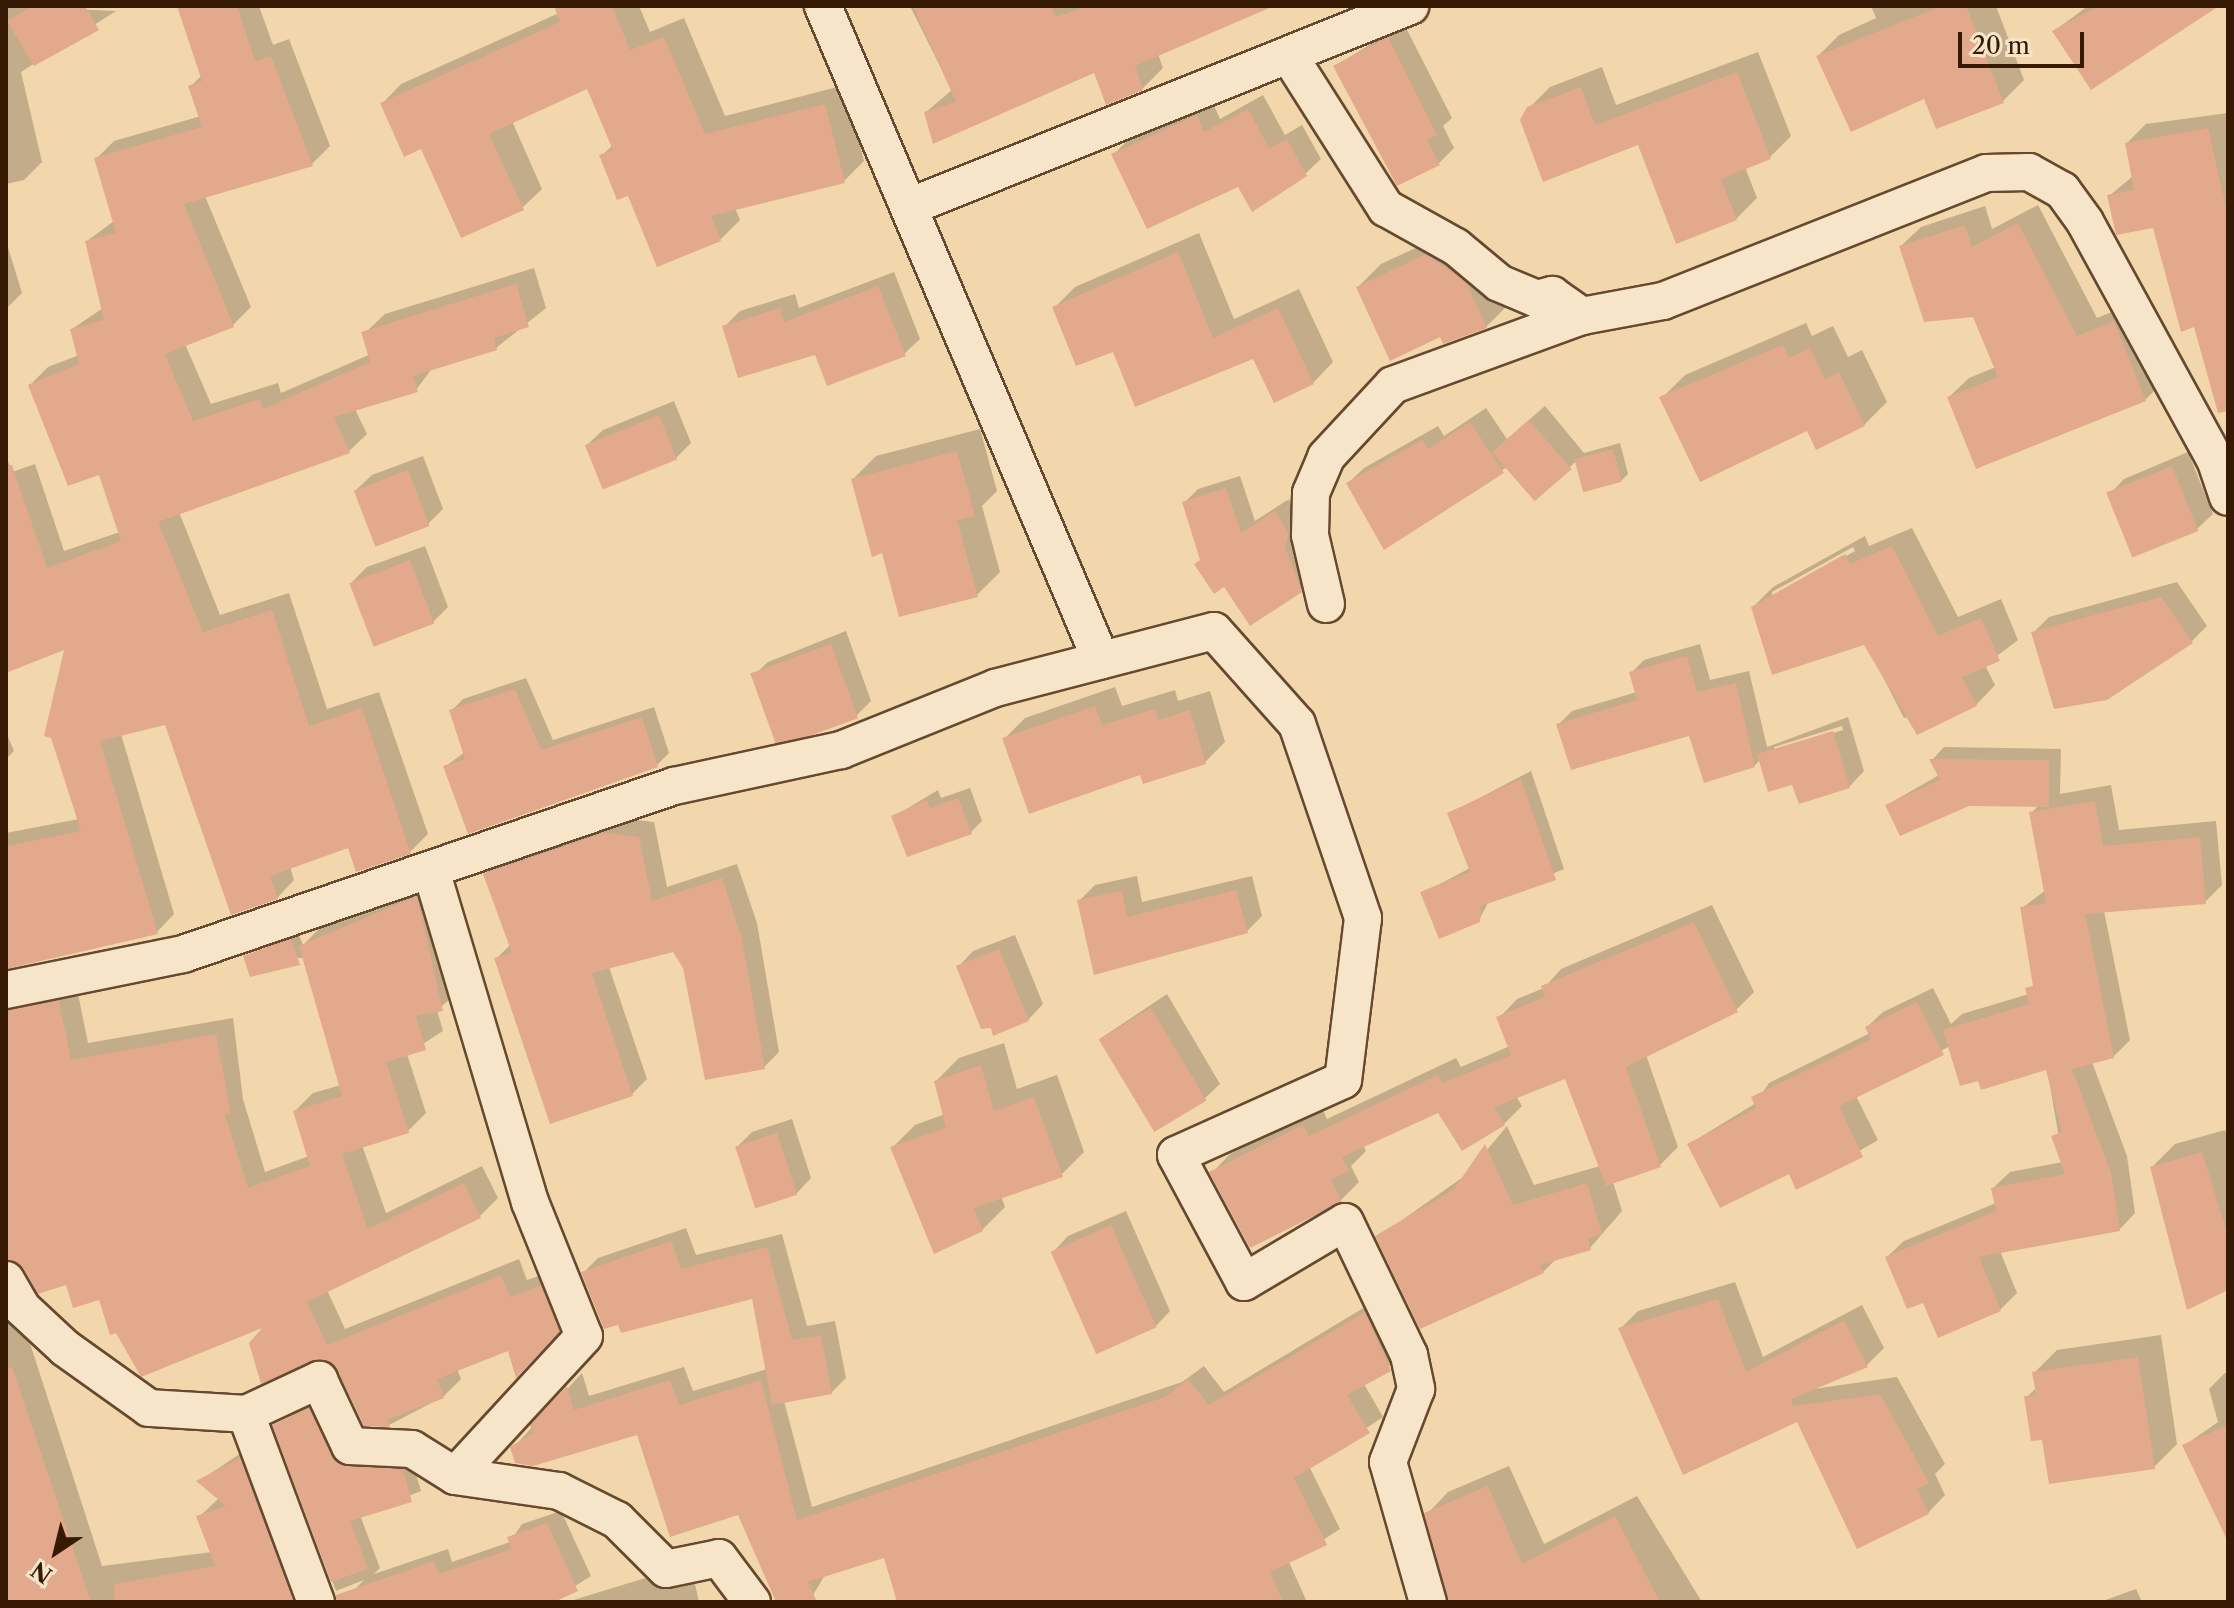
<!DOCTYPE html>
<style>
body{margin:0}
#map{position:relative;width:2234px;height:1608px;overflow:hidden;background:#f3d7ac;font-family:"Libre Caslon Text",serif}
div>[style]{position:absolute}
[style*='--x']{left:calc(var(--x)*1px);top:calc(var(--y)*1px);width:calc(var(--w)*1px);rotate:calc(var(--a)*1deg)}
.shadow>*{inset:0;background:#0003}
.building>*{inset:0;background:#e3a98d;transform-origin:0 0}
.roads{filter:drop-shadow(2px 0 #66492e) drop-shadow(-2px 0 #66492e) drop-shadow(0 2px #66492e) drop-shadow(0 -2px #66492e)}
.minor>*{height:36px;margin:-18px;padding:0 18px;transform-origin:18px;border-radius:18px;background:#f7e5c9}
span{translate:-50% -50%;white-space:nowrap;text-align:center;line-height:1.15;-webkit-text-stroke:8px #f7e5c9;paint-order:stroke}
.frame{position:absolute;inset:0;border:8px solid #371a04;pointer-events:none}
.north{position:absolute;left:16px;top:1512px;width:80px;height:80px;-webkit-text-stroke:6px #f7e5c9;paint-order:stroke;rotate:215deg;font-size:22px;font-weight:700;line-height:32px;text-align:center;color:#371a04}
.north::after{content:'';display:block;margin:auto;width:28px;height:36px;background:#371a04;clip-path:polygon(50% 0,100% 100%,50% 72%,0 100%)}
.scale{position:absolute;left:1958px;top:32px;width:126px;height:36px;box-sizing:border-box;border:4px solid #371a04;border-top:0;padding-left:10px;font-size:24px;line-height:28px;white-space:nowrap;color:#371a04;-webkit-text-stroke:6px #f7e5c9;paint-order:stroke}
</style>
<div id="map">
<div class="shadow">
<i style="clip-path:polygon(6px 6px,116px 11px,21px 72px,42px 162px,24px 180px,6px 184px)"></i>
<i style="clip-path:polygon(179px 6px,259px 6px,273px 45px,289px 39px,330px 146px,312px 164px,205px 196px,251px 307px,233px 325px,185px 344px,211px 404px,278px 383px,281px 393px,371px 354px,367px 331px,385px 314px,534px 268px,546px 308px,496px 348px,433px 367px,416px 390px,355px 409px,367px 434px,349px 451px,179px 512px,220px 615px,289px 593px,327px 709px,379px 692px,428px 834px,410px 852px,349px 845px,290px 867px,294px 880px,277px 898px,167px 723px,121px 734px,174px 914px,157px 932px,6px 967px,6px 833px,79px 819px,67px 647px,6px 671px,6px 456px,12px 472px,35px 464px,64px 551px,120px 532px,100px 472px,30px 385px,48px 367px,79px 355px,72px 329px,103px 308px,87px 241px,114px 221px,96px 159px,114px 141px,201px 116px,190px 87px,202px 75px)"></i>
<i style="clip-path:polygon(556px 6px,639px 6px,650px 32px,684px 18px,725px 116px,845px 85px,864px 161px,844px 181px,735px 208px,740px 220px,720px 240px,629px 193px,601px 156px,613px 145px,588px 86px,512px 121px,542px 189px,522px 208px,422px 146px,382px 104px,401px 84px,559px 13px)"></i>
<i style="clip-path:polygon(910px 6px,1248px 6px,1158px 54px,1163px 68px,1142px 89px,1095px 71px,926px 112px,952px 90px)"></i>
<i style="clip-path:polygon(1871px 6px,1996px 6px,2024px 80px,2003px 101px,1925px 96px,1818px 56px,1839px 35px,1876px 18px)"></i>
<i style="clip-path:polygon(2088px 6px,2215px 6px,2054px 31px)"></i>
<i style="clip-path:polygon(1404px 24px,1452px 118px,1443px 126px,1454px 148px,1439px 163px,1335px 66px)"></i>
<i style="clip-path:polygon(1758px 52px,1791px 136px,1770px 157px,1745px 167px,1757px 198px,1736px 219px,1639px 143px,1529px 108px,1550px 87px,1602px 67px,1616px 105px)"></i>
<i style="clip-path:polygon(1263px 95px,1285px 135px,1302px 125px,1321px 159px,1305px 174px,1239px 185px,1114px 154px,1129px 139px,1212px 101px,1220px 119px)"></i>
<i style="clip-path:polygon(2228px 113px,2228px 377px,2195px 325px,2154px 226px,2109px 196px,2133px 176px,2127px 143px,2146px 124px)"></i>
<i style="clip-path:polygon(2038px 205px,2097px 318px,2134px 303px,2165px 380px,2145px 400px,1949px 397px,1969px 378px,1996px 367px,1974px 315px,1901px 246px,1921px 227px,1985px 206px,1992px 229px)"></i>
<i style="clip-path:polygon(1450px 232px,1509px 304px,1486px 327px,1441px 335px,1358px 287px,1381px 264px)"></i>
<i style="clip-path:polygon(1199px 233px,1234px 319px,1299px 289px,1333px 362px,1313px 383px,1254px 357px,1114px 349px,1054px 308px,1075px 287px)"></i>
<i style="clip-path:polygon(6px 241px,22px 293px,6px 309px)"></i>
<i style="clip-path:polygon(894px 272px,920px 339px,904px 354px,816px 353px,724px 327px,740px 311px,795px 294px,799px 308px)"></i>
<i style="clip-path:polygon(1806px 323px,1812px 336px,1833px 326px,1848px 357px,1862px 350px,1887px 402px,1864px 425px,1808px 428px,1662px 398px,1685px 375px)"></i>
<i style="clip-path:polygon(674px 401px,691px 443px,676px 458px,587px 445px,603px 430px)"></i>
<i style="clip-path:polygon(1545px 406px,1584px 453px,1620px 443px,1628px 474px,1621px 481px,1577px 460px,1569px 468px,1507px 467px,1385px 547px,1348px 483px,1364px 468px,1438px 426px,1444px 436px,1486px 408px,1507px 439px)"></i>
<i style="clip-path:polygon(980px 429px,997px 491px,982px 506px,1000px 572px,977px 595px,884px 551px,853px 479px,876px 456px)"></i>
<i style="clip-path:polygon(2188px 452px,2213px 514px,2197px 529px,2109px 495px,2124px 479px)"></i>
<i style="clip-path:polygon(423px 456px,443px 509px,428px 524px,356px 490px,372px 475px)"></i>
<i style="clip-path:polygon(1240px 476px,1255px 521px,1289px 499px,1315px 576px,1300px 590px,1224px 584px,1202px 559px,1184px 503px,1198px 489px)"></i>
<i style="clip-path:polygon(evenodd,1912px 528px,1958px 617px,2001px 599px,2018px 640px,1985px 665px,1995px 685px,1976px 705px,1904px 718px,1865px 642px,1753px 607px,1773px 587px,1865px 536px,1869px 546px,1912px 528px,1853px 547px,1855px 551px,1772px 597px,1772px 592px,1853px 547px)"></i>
<i style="clip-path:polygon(425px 546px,448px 607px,433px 622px,352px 582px,367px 567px)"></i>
<i style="clip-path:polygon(2177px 582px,2207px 626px,2191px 642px,2033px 633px,2049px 617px)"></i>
<i style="clip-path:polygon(846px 631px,871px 701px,856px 716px,753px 676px,768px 662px)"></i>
<i style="clip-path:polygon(evenodd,1700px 644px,1710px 680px,1749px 671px,1767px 747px,1848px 717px,1864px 771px,1849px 787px,1794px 783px,1760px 760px,1754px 766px,1691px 733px,1559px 724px,1572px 711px,1637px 692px,1631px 673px,1644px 660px,1700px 644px,1842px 726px,1843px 730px,1774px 751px,1774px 747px,1842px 726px)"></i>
<i style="clip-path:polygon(526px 678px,553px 740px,654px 707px,669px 753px,657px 765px,446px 766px,465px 752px,451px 711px,463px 699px)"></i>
<i style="clip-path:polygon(1115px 687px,1122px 706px,1175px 690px,1178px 701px,1210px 691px,1225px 742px,1205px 762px,1141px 772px,1005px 738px,1025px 718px)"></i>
<i style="clip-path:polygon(6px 732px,14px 751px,6px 759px)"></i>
<i style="clip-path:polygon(1944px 747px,2061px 749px,2060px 794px,2111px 785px,2119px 830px,2216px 821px,2222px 885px,2205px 902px,2104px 911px,2130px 1040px,2113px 1057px,2092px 1062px,2127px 1156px,2135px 1213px,2119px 1230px,2000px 1251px,2017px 1293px,2000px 1310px,1924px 1300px,1887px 1257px,1904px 1241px,1996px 1203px,1993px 1188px,2010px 1172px,2063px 1162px,2047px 1068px,1979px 1079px,1950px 1046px,1856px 1096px,1878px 1140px,1797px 1187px,1790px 1171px,1689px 1144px,1756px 1103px,1769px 1083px,1870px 1033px,1867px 1027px,1883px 1012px,1933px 988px,1951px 1024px,1962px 1014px,2029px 994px,2035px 982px,2022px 908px,2046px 890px,2031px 813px,2040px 804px,1887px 805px,1939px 775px,1932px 760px)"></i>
<i style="clip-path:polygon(1531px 771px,1564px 869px,1489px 901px,1479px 920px,1423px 893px,1470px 868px,1449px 814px)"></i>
<i style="clip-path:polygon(970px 788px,982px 821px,971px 832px,893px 817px,938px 790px,941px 798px)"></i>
<i style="clip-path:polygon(619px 818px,654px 822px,667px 887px,737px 864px,757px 923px,779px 1052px,764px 1067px,674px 950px,609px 967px,647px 1079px,632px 1094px,496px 959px,511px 944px,485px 874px,500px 859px)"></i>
<i style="clip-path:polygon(1137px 876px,1142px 902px,1252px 876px,1262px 916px,1247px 931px,1096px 973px,1079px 901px,1095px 885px)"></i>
<i style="clip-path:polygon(434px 880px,460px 991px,437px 1010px,443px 1031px,407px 1054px,426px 1113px,408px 1131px,362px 1145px,386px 1213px,482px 1166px,498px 1198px,480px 1216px,327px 1290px,345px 1329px,519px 1259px,527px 1280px,559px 1269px,576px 1312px,534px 1358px,510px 1349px,457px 1369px,461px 1379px,443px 1397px,389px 1425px,365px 1424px,332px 1361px,311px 1359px,269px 1323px,100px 1298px,6px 1260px,6px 980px,76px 984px,88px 1043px,233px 1018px,243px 1099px,265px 1172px,309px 1156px,295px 1111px,313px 1093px,341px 1085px,305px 958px,246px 956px,298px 933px,303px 945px,319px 929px)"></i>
<i style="clip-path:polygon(1712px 905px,1754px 992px,1736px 1010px,1646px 1055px,1678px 1147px,1660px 1165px,1613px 1182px,1622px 1211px,1590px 1248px,1557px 1258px,1543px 1272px,1378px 1237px,1466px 1175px,1507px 1126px,1534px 1185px,1600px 1166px,1566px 1076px,1516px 1096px,1522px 1106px,1505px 1123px,1463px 1149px,1439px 1110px,1363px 1145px,1366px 1151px,1351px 1166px,1359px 1182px,1341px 1200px,1212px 1173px,1230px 1154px,1322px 1108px,1327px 1119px,1456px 1058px,1461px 1067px,1510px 1046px,1499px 1018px,1517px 999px,1544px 988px,1561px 969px)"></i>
<i style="clip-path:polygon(1015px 935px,1043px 1004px,1028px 1020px,958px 967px,973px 951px)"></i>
<i style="clip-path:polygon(1167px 994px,1220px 1084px,1204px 1099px,1101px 1038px)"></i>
<i style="clip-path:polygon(1004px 1043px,1017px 1089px,1057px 1075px,1084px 1152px,1061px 1175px,1001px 1196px,1005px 1207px,982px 1230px,892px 1148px,915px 1125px,945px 1114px,936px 1081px,959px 1058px)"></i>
<i style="clip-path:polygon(792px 1119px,811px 1178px,796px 1194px,737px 1147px,752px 1132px)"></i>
<i style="clip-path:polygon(2225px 1130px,2228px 1139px,2228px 1288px,2152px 1167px,2175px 1144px)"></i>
<i style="clip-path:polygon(1126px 1211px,1170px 1311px,1155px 1327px,1053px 1252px,1068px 1236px)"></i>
<i style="clip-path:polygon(686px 1228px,696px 1255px,782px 1234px,807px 1326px,835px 1321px,846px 1378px,831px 1393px,784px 1401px,812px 1507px,1182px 1382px,1204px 1366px,1224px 1392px,1380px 1298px,1404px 1355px,1364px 1384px,1383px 1417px,1309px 1466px,1340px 1529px,1289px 1562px,1307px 1602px,927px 1602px,885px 1556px,825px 1575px,813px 1595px,778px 1602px,739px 1513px,639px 1433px,513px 1448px,582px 1373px,589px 1396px,684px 1367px,693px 1391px,767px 1369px,754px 1296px,583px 1273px,598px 1258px)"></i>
<i style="clip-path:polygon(6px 1269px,102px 1566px,212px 1552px,199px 1517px,219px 1498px,199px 1481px,258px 1442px,299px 1602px,6px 1602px)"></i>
<i style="clip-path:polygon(1735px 1282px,1763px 1357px,1862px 1305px,1884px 1348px,1867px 1365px,1813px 1389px,1897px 1377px,1945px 1464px,1935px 1474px,1945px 1495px,1928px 1513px,1798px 1420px,1621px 1328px,1638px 1311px)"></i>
<i style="clip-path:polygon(2161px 1335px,2177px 1444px,2154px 1467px,2044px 1437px,2027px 1397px,2037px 1387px,2034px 1373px,2057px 1350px)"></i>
<i style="clip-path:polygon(2225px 1373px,2228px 1373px,2228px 1536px,2185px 1445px,2218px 1422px,2209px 1389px)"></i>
<i style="clip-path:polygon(319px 1400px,349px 1455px,412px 1461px,421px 1491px,360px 1515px,380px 1568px,374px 1574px,448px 1549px,452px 1562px,510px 1542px,522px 1524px,561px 1511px,591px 1576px,550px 1602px,358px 1602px,354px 1590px,364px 1580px,336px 1591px,275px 1425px)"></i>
<i style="clip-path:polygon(1509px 1466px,1544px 1544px,1637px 1496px,1702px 1602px,1455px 1602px,1427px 1514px,1448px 1492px)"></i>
<i style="clip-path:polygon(665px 1572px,693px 1575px,699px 1602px,567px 1602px)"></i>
<i style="clip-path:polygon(2136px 1589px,2142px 1602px,2100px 1602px)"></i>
</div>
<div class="building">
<i style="clip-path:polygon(32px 6px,85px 6px,99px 30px,34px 66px,7px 21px)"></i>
<i style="clip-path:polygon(177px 6px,237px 6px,255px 61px,271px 56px,313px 166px,184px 204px,234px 327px,165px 354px,193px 421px,260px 399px,263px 409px,370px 362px,361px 332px,516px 284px,529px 327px,494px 338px,497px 350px,413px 376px,418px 392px,334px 417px,350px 453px,158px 522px,203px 632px,272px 610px,309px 726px,362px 708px,411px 854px,356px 872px,348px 848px,270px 876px,278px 899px,231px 915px,165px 725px,100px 741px,158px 934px,6px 969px,6px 846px,81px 831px,51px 738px,44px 736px,64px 650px,6px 673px,6px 466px,12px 465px,47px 568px,121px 541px,99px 475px,68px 486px,28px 385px,79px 364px,70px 329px,104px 320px,85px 241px,116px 233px,94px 158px,202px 127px,188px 86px,202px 81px)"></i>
<i style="clip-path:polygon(554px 6px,612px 6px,630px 50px,664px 37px,705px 134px,825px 104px,845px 183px,711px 216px,721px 241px,657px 267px,628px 196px,617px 200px,599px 155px,613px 150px,587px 89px,489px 134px,524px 210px,461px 238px,421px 149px,404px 157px,380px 103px,560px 22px)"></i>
<i style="clip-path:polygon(913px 6px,1051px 6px,1056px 17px,1087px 6px,1274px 6px,1135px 66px,1143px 90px,1106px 105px,1094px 73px,933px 144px,924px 112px,956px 102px)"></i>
<i style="clip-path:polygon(1941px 6px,1966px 6px,2004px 103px,1936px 129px,1924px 99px,1851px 132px,1816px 56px)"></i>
<i style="clip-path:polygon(2098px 6px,2219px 6px,2091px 90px,2052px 31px)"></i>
<i style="clip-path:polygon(1388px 37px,1437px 135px,1427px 140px,1440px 165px,1397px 186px,1333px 66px)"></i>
<i style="clip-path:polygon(1737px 72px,1771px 159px,1721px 179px,1737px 220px,1676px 244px,1638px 145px,1543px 182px,1520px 120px,1527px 107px,1581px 87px,1595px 125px)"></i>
<i style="clip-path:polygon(1248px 109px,1269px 148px,1287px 139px,1307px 176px,1252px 212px,1238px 187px,1147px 229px,1111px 154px,1197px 115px,1204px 132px)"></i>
<i style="clip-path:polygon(2208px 128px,2228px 217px,2228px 411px,2218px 413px,2194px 327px,2181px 332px,2153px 228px,2116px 235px,2107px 195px,2134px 190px,2125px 143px)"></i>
<i style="clip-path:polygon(2018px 223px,2077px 336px,2114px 321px,2146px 401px,1976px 469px,1947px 397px,1998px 377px,1973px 317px,1924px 322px,1899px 246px,1965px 225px,1972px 247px)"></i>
<i style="clip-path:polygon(1178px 252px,1213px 338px,1278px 308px,1314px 384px,1274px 403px,1253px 359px,1135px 407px,1113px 352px,1076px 366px,1052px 307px)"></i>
<i style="clip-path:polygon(1426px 254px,1466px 282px,1487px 328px,1443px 344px,1440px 337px,1390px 361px,1356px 287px)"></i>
<i style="clip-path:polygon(878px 286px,906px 356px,827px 386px,815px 355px,738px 378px,722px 326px,780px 308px,784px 322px)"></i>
<i style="clip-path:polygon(1783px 345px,1789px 358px,1810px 348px,1825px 379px,1839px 372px,1865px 426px,1816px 450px,1807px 431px,1700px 482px,1659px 397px)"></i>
<i style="left:659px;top:415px;width:48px;height:80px;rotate:68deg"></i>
<i style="left:1529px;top:420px;width:65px;height:49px;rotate:49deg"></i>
<i style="clip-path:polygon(1470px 422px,1504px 473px,1384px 550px,1346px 483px,1422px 440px,1428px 449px)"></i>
<i style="left:1613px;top:449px;width:34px;height:40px;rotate:75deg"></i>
<i style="clip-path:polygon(957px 451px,975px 516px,957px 520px,978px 597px,899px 617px,882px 553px,872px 557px,851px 479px)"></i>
<i style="left:2172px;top:466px;width:70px;height:71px;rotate:68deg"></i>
<i style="left:408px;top:470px;width:60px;height:58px;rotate:69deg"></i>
<i style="clip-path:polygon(1226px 488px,1241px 533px,1275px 511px,1289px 533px,1285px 547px,1302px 592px,1250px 626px,1224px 587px,1214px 594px,1194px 564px,1200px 560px,1182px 502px)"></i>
<i style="clip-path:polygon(1892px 546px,1938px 636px,1981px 618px,2000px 661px,1962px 677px,1977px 706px,1917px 735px,1864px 645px,1772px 675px,1751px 607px,1845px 554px,1850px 564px)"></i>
<i style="left:410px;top:560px;width:68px;height:65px;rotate:69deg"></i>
<i style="clip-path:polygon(2161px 597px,2193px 643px,2107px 700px,2054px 709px,2031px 632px)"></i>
<i style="left:831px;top:644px;width:79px;height:86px;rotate:70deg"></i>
<i style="clip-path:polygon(1687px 656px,1697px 692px,1736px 683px,1755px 767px,1704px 783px,1689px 736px,1571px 770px,1556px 724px,1637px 700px,1629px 672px)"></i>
<i style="clip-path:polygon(515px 689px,541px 750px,642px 717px,658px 767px,468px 834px,443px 766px,465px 759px,449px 710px)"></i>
<i style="clip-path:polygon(1095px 706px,1102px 725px,1155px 709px,1158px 720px,1190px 710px,1206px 764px,1143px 784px,1140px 775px,1029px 814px,1002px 738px)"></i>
<i style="clip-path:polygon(1833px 731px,1850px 788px,1799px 804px,1792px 785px,1768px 792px,1757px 754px)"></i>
<i style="clip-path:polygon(1929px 759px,2049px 760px,2049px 807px,1969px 806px,1900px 836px,1885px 805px,1940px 780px)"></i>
<i style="clip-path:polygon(1521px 779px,1556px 880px,1481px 906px,1480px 922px,1439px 939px,1420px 892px,1470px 872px,1447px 813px)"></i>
<i style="clip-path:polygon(958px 798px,972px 834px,907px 857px,891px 816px,927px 800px,930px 808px)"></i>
<i style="clip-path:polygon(2095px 801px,2103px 846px,2200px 837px,2206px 904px,2085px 914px,2114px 1058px,2072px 1069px,2111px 1173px,2120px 1231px,1979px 1257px,2001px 1311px,1938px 1338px,1923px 1303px,1907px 1309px,1885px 1257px,1996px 1211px,1991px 1188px,2065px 1174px,2051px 1136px,2062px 1132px,2046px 1070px,1981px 1090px,1978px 1081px,1960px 1086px,1943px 1030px,2029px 1004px,2025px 988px,2033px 986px,2020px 907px,2046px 903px,2029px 812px)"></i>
<i style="clip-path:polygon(603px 833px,639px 837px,652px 901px,722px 878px,742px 939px,765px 1069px,705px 1080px,683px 968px,673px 952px,592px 973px,633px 1096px,550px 1124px,494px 958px,512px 953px,483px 874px)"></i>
<i style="clip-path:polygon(1236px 890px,1248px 933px,1094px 975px,1077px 900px,1122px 891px,1127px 917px)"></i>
<i style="clip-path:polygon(417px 896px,443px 1011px,416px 1016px,426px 1050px,386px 1062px,409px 1133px,342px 1154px,368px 1229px,464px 1183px,481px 1218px,307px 1302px,327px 1345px,501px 1275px,510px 1297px,541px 1285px,560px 1332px,516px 1378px,508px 1351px,437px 1379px,444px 1398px,387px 1420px,390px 1427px,364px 1426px,338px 1371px,322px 1359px,261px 1384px,249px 1343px,262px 1328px,141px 1377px,116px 1333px,110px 1335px,99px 1300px,73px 1308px,66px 1285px,38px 1294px,24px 1269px,6px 1259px,6px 1010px,59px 1001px,71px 1060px,216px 1034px,231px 1114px,225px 1115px,248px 1188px,310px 1166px,293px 1111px,342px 1096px,299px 946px)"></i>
<i style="clip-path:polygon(1694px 922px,1738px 1012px,1626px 1067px,1661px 1167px,1606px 1186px,1565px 1079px,1494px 1107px,1505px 1125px,1462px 1151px,1438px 1113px,1342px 1157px,1349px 1171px,1331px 1180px,1342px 1202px,1250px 1248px,1209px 1172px,1303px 1125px,1309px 1136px,1438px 1075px,1443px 1083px,1511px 1055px,1496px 1017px,1545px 997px,1541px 986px)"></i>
<i style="clip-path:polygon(291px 939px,300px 965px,250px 977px,243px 956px)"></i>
<i style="clip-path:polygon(999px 949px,1029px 1021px,993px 1036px,991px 1028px,981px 1029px,956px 966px)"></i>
<i style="clip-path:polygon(1917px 1002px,1944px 1055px,1839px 1106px,1863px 1157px,1796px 1190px,1789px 1174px,1720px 1208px,1687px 1144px,1756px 1108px,1751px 1097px,1871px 1039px,1865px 1027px)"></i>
<i style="left:1151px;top:1008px;width:108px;height:61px;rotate:59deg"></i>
<i style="clip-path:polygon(981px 1065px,994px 1111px,1034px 1097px,1063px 1177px,974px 1208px,983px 1231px,934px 1254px,890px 1147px,946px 1128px,934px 1081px)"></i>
<i style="left:777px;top:1133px;width:65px;height:44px;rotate:72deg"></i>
<i style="clip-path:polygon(1485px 1144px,1513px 1205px,1587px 1183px,1602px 1234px,1588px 1238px,1591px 1250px,1540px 1265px,1544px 1273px,1420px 1329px,1375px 1236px,1454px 1189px)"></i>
<i style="clip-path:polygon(2202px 1152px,2228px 1236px,2228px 1290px,2187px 1310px,2150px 1167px)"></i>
<i style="left:1111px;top:1225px;width:112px;height:66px;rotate:66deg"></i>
<i style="clip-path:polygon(671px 1241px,681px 1269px,767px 1247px,792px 1340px,821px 1335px,832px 1394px,772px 1405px,752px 1299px,621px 1333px,618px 1325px,604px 1329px,581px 1272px)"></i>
<i style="clip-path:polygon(1718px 1299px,1746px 1372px,1844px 1320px,1868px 1367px,1791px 1399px,1793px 1406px,1880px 1394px,1929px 1483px,1917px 1489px,1929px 1514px,1857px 1549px,1797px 1422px,1683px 1475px,1618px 1328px)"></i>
<i style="clip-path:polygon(1365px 1312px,1391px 1371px,1347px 1395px,1370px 1433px,1294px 1478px,1327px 1545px,1270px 1572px,1283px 1602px,897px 1602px,884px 1558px,808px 1582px,817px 1602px,776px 1602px,738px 1515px,670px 1537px,637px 1435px,533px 1466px,515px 1463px,510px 1447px,533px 1433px,530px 1425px,567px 1386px,574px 1410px,670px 1380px,679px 1405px,761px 1380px,797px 1520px,1165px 1397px,1188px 1379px,1209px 1405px)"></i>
<i style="clip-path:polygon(2138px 1357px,2155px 1469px,2049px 1484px,2042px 1440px,2031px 1441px,2024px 1396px,2036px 1395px,2032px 1372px)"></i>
<i style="clip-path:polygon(12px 1367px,91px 1602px,6px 1602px,6px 1368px)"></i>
<i style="clip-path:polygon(309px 1408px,338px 1463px,403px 1470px,412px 1502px,350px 1521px,368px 1569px,331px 1582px,272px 1425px)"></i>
<i style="clip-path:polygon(2228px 1425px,2228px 1542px,2182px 1445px)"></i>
<i style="clip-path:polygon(240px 1458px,294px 1602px,115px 1602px,114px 1584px,215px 1566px,196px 1516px,226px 1506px,196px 1481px)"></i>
<i style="clip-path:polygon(1488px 1486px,1522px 1564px,1615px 1516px,1660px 1602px,1448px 1602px,1424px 1513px)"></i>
<i style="clip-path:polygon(547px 1523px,578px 1591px,554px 1602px,336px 1602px,336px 1595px,434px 1561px,439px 1574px,511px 1549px,507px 1537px)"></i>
</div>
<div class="roads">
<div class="minor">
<i style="--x:823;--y:6;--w:711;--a:66.97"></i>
<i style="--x:1290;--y:57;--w:179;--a:57.6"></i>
<i style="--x:1386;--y:208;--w:80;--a:29.1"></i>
<i style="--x:1456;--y:247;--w:56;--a:39.9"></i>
<i style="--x:1499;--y:283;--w:41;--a:22.8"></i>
<i style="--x:1537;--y:299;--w:16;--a:-15"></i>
<i style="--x:1552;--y:295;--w:37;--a:35"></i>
<i style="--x:1582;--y:316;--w:82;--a:-10.5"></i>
<i style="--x:1663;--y:301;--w:347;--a:-21.6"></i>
<i style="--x:1986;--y:173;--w:43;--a:-1.3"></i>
<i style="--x:2029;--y:172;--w:38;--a:29"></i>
<i style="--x:2062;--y:190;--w:39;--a:54"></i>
<i style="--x:2085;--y:222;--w:270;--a:61.3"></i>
<i style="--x:2215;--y:459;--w:40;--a:71.1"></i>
<i style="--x:911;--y:206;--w:538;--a:-21.84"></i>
<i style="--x:1326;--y:604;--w:71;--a:-103.1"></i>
<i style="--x:1310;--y:535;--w:42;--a:-88.6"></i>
<i style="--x:1311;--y:493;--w:39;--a:-67"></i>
<i style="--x:1326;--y:457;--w:98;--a:-47.1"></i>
<i style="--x:1393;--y:385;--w:201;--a:-20.1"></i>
<i style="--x:431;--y:870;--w:346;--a:73.4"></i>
<i style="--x:530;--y:1202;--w:144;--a:68.1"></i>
<i style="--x:584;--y:1336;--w:190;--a:132.7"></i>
<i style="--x:6;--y:990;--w:181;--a:-11.5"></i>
<i style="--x:183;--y:954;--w:519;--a:-18.89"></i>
<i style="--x:674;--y:786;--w:171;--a:-12.2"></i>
<i style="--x:841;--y:750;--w:166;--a:-21.9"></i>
<i style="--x:995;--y:688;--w:226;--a:-14.6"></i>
<i style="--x:1214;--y:631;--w:125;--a:48.3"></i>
<i style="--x:1297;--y:724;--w:205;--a:71.2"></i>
<i style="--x:1363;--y:918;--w:163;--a:97"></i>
<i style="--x:1343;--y:1080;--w:183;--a:155.8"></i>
<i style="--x:1176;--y:1155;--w:144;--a:61.8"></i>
<i style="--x:1244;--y:1282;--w:117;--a:-30.7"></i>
<i style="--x:1345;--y:1222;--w:148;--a:64.3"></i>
<i style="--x:1409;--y:1355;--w:35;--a:78"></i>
<i style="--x:1416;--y:1389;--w:78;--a:111"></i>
<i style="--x:1388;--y:1462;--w:146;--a:74.1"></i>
<i style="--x:6;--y:1280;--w:32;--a:60"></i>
<i style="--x:22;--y:1308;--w:59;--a:42.9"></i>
<i style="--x:65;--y:1348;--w:103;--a:35.5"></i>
<i style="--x:149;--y:1408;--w:97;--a:3.5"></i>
<i style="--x:246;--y:1414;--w:201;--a:69.6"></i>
<i style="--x:246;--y:1414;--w:81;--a:-25"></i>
<i style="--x:319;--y:1380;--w:73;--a:64.8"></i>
<i style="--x:350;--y:1446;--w:62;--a:2.8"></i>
<i style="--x:412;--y:1449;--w:51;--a:32.1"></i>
<i style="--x:455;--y:1476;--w:105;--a:8.2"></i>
<i style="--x:559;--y:1491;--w:65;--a:26.6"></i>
<i style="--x:617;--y:1520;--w:69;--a:45"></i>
<i style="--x:666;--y:1569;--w:54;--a:-11.7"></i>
<i style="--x:719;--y:1558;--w:55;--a:53.1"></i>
</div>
</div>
<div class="frame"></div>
<div class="north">N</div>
<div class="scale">20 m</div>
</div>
